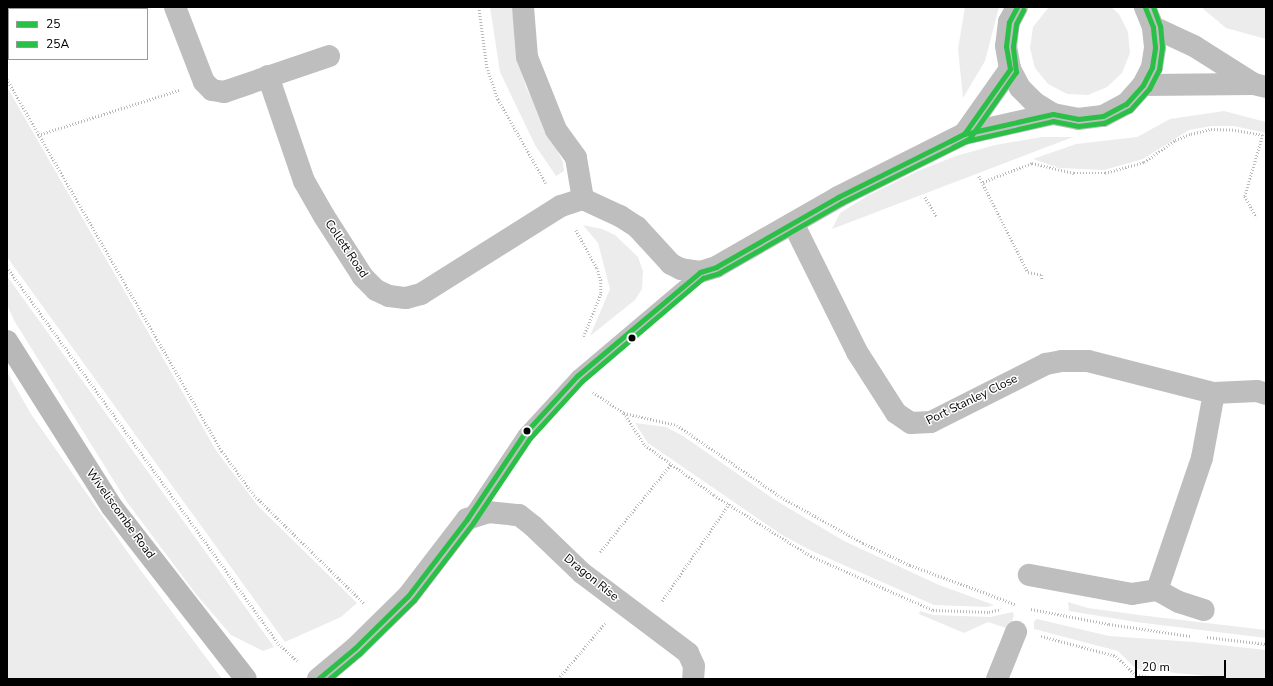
<!DOCTYPE html>
<style>
body{margin:0}
#map{position:relative;width:1273px;height:686px;overflow:hidden;background:#fff;font-family:"Nunito Sans",sans-serif}
div>[style]{position:absolute}
[style*='--x']{left:calc(var(--x)*1px);top:calc(var(--y)*1px);width:calc(var(--w)*1px);rotate:calc(var(--a)*1deg)}
.green>*{inset:0;background:#ececec}
.path>*{height:2.5px;margin-top:-1.25px;transform-origin:0;background:repeating-linear-gradient(90deg,#b9b9b9 0 1px,transparent 0 3px)}
.service>*{height:13px;margin:-6.5px;padding:0 6.5px;transform-origin:6.5px;border-radius:6.5px;background:#bebebe}
.minor>*{height:22px;margin:-11px;padding:0 11px;transform-origin:11px;border-radius:11px;background:#bebebe}
.tertiary>*{height:22px;margin:-11px;padding:0 11px;transform-origin:11px;border-radius:11px;background:#bebebe}
.secondary>*{height:22px;margin:-11px;padding:0 11px;transform-origin:11px;border-radius:11px;background:#b8b8b8}
.bus-1>*{height:5px;margin:-2.5px;padding:0 2.5px;transform-origin:2.5px;border-radius:2.5px;background:#2ac048}
.bus-2>*{height:5px;margin:-2.5px;padding:0 2.5px;transform-origin:2.5px;border-radius:2.5px;background:#2ac048}
.dots>*{width:11px;height:11px;translate:-50% -50%;box-sizing:border-box;border:2px solid #fff;border-radius:50%}
span{translate:-50% -50%;white-space:nowrap;text-align:center;line-height:1.15;-webkit-text-stroke:3px #fff;paint-order:stroke}
.street-label{font-size:12px;color:#000}
.frame{position:absolute;inset:0;border:8px solid #000;pointer-events:none}
.legend{position:absolute;left:8px;top:8px;width:140px;height:52px;box-sizing:border-box;background:#fff;border:1px solid #999;margin:0;padding:5px 7px;list-style:none;font-size:12px;color:#000}
.legend li{display:flex;align-items:center;gap:8px;height:20px}
.legend b{width:20px;border:1px solid #999}
.scale{position:absolute;left:1135px;top:660px;width:91px;height:18px;box-sizing:border-box;border:2px solid #000;border-top:0;padding-left:5px;font-size:12px;line-height:14px;white-space:nowrap;color:#000;-webkit-text-stroke:3px #fff;paint-order:stroke}
</style>
<div id="map">
<div class="green">
<i style="clip-path:polygon(490px 7px,512px 7px,517px 58px,526px 87px,563px 162px,564px 171px,556px 176px,535px 145px,500px 72px)"></i>
<i style="clip-path:polygon(965px 7px,999px 7px,985px 61px,963px 98px,958px 49px)"></i>
<i style="clip-path:polygon(1049px 7px,1111px 7px,1119px 14px,1128px 32px,1130px 53px,1122px 73px,1107px 87px,1088px 95px,1067px 94px,1048px 84px,1035px 68px,1030px 48px,1033px 27px)"></i>
<i style="clip-path:polygon(1201px 7px,1266px 7px,1266px 39px,1226px 28px)"></i>
<i style="clip-path:polygon(7px 87px,217px 452px,258px 506px,357px 603px,341px 617px,285px 642px,7px 257px)"></i>
<i style="clip-path:polygon(1224px 111px,1266px 122px,1266px 133px,1234px 126px,1212px 126px,1189px 130px,1143px 159px,1104px 170px,1059px 168px,1033px 159px,1076px 144px,1137px 137px,1170px 119px)"></i>
<i style="clip-path:polygon(1042px 137px,1073px 137px,832px 229px,840px 213px,869px 195px,920px 170px,956px 156px,995px 145px)"></i>
<i style="clip-path:polygon(583px 225px,602px 229px,615px 235px,638px 257px,643px 271px,642px 289px,635px 300px,590px 336px,610px 289px,598px 243px)"></i>
<i style="clip-path:polygon(7px 276px,274px 647px,263px 651px,231px 635px,195px 593px,127px 502px,15px 322px,7px 305px)"></i>
<i style="clip-path:polygon(7px 372px,31px 414px,136px 564px,222px 679px,7px 678px)"></i>
<i style="clip-path:polygon(635px 423px,666px 427px,683px 436px,775px 500px,844px 541px,939px 585px,994px 605px,987px 607px,934px 605px,812px 551px,782px 535px,648px 443px)"></i>
<i style="clip-path:polygon(1068px 602px,1088px 608px,1139px 615px,1266px 630px,1266px 638px,1136px 622px,1069px 611px)"></i>
<i style="clip-path:polygon(920px 611px,933px 615px,990px 617px,1013px 612px,1014px 616px,1009px 629px,988px 622px,964px 633px,919px 614px)"></i>
<i style="clip-path:polygon(1037px 619px,1109px 636px,1193px 642px,1266px 650px,1266px 679px,1237px 679px,1136px 669px,1118px 651px,1034px 629px,1034px 621px)"></i>
</div>
<div class="path">
<i style="--x:479;--y:7;--w:61;--a:82.4"></i>
<i style="--x:487;--y:67;--w:34;--a:71"></i>
<i style="--x:498;--y:99;--w:97;--a:60.3"></i>
<i style="--x:7;--y:79;--w:430;--a:60"></i>
<i style="--x:222;--y:451;--w:54;--a:54"></i>
<i style="--x:254;--y:495;--w:154;--a:44.5"></i>
<i style="--x:38;--y:135;--w:148;--a:-17.7"></i>
<i style="--x:979;--y:176;--w:108;--a:63"></i>
<i style="--x:1028;--y:272;--w:14;--a:12"></i>
<i style="--x:1042;--y:275;--w:4;--a:90"></i>
<i style="--x:983;--y:182;--w:53;--a:-21.2"></i>
<i style="--x:1032;--y:163;--w:43;--a:13.4"></i>
<i style="--x:1074;--y:173;--w:31;--a:0"></i>
<i style="--x:1105;--y:173;--w:41;--a:-15.8"></i>
<i style="--x:1144;--y:162;--w:38;--a:-35"></i>
<i style="--x:1175;--y:140;--w:17;--a:-21"></i>
<i style="--x:1191;--y:134;--w:21;--a:-14"></i>
<i style="--x:1211;--y:129;--w:24;--a:2"></i>
<i style="--x:1235;--y:130;--w:28;--a:10"></i>
<i style="--x:1263;--y:135;--w:64;--a:106.4"></i>
<i style="--x:1245;--y:196;--w:24;--a:62"></i>
<i style="--x:925;--y:197;--w:23;--a:59"></i>
<i style="--x:576;--y:230;--w:43;--a:61.1"></i>
<i style="--x:597;--y:268;--w:13;--a:72"></i>
<i style="--x:601;--y:280;--w:14;--a:90"></i>
<i style="--x:601;--y:294;--w:48;--a:111.8"></i>
<i style="--x:7;--y:267;--w:465;--a:54.2"></i>
<i style="--x:279;--y:644;--w:26;--a:43"></i>
<i style="--x:593;--y:392;--w:37;--a:34"></i>
<i style="--x:624;--y:413;--w:54;--a:12.8"></i>
<i style="--x:677;--y:425;--w:126;--a:34.7"></i>
<i style="--x:781;--y:497;--w:94;--a:29.3"></i>
<i style="--x:863;--y:543;--w:52;--a:25.1"></i>
<i style="--x:910;--y:565;--w:112;--a:20.4"></i>
<i style="--x:624;--y:413;--w:38;--a:57"></i>
<i style="--x:645;--y:445;--w:85;--a:35.9"></i>
<i style="--x:714;--y:495;--w:115;--a:32.2"></i>
<i style="--x:811;--y:556;--w:133;--a:23.9"></i>
<i style="--x:933;--y:610;--w:56;--a:2"></i>
<i style="--x:989;--y:612;--w:12;--a:-14"></i>
<i style="--x:600;--y:552;--w:113;--a:-51.1"></i>
<i style="--x:662;--y:601;--w:118;--a:-55.4"></i>
<i style="--x:1031;--y:609;--w:79;--a:10.9"></i>
<i style="--x:1109;--y:624;--w:82;--a:8.4"></i>
<i style="--x:1041;--y:636;--w:78;--a:14.9"></i>
<i style="--x:1116;--y:656;--w:28;--a:44"></i>
<i style="--x:1136;--y:675;--w:27;--a:8"></i>
<i style="--x:1207;--y:637;--w:59;--a:6.8"></i>
<i style="--x:558;--y:679;--w:73;--a:-50"></i>
</div>
<div class="service">
<i style="--x:467;--y:519;--w:102;--a:-56.2"></i>
<i style="--x:524;--y:434;--w:79;--a:-47.6"></i>
<i style="--x:577;--y:376;--w:161;--a:-40.2"></i>
</div>
<div class="minor">
<i style="--x:175;--y:7;--w:80;--a:68.9"></i>
<i style="--x:204;--y:82;--w:11;--a:45"></i>
<i style="--x:212;--y:90;--w:12;--a:9"></i>
<i style="--x:224;--y:92;--w:111;--a:-18.9"></i>
<i style="--x:523;--y:7;--w:50;--a:85.4"></i>
<i style="--x:527;--y:57;--w:79;--a:68.3"></i>
<i style="--x:556;--y:130;--w:34;--a:54"></i>
<i style="--x:576;--y:158;--w:42;--a:80.3"></i>
<i style="--x:268;--y:76;--w:111;--a:71.1"></i>
<i style="--x:304;--y:181;--w:40;--a:60.3"></i>
<i style="--x:324;--y:216;--w:72;--a:57.4"></i>
<i style="--x:363;--y:277;--w:18;--a:45"></i>
<i style="--x:376;--y:290;--w:14;--a:25"></i>
<i style="--x:389;--y:296;--w:17;--a:7"></i>
<i style="--x:406;--y:298;--w:16;--a:-15"></i>
<i style="--x:421;--y:294;--w:165;--a:-32.2"></i>
<i style="--x:561;--y:206;--w:23;--a:-18"></i>
<i style="--x:583;--y:199;--w:41;--a:24.7"></i>
<i style="--x:620;--y:216;--w:20;--a:33"></i>
<i style="--x:637;--y:227;--w:50;--a:47.4"></i>
<i style="--x:671;--y:264;--w:11;--a:27"></i>
<i style="--x:681;--y:269;--w:19;--a:9"></i>
<i style="--x:700;--y:272;--w:17;--a:-17"></i>
<i style="--x:716;--y:267;--w:141;--a:-29.8"></i>
<i style="--x:838;--y:197;--w:141;--a:-26.6"></i>
<i style="--x:964;--y:134;--w:91;--a:-12.7"></i>
<i style="--x:964;--y:134;--w:80;--a:-54.7"></i>
<i style="--x:793;--y:223;--w:144;--a:63.6"></i>
<i style="--x:857;--y:352;--w:72;--a:57.4"></i>
<i style="--x:896;--y:413;--w:18;--a:34"></i>
<i style="--x:911;--y:423;--w:20;--a:-3"></i>
<i style="--x:931;--y:422;--w:129;--a:-26.8"></i>
<i style="--x:1046;--y:364;--w:16;--a:-11"></i>
<i style="--x:1062;--y:361;--w:26;--a:0"></i>
<i style="--x:1088;--y:361;--w:130;--a:14.3"></i>
<i style="--x:1214;--y:393;--w:66;--a:100.5"></i>
<i style="--x:1202;--y:458;--w:139;--a:108.8"></i>
<i style="--x:1157;--y:590;--w:25;--a:171"></i>
<i style="--x:1132;--y:594;--w:105;--a:-169.5"></i>
<i style="--x:1214;--y:393;--w:43;--a:-2.7"></i>
<i style="--x:1257;--y:391;--w:9;--a:18"></i>
<i style="--x:1157;--y:590;--w:25;--a:29"></i>
<i style="--x:1179;--y:602;--w:26;--a:18"></i>
<i style="--x:318;--y:679;--w:48;--a:-40"></i>
<i style="--x:355;--y:648;--w:74;--a:-44.5"></i>
<i style="--x:408;--y:596;--w:97;--a:-52.5"></i>
<i style="--x:467;--y:519;--w:22;--a:-18"></i>
<i style="--x:488;--y:512;--w:31;--a:6"></i>
<i style="--x:519;--y:515;--w:18;--a:38"></i>
<i style="--x:533;--y:526;--w:68;--a:43.8"></i>
<i style="--x:582;--y:573;--w:133;--a:37"></i>
<i style="--x:688;--y:653;--w:14;--a:65"></i>
<i style="--x:694;--y:666;--w:13;--a:94"></i>
<i style="--x:997;--y:679;--w:51;--a:-68"></i>
</div>
<div class="tertiary">
<i style="--x:1017;--y:7;--w:17;--a:118"></i>
<i style="--x:1009;--y:22;--w:24;--a:97"></i>
<i style="--x:1006;--y:46;--w:23;--a:80"></i>
<i style="--x:1010;--y:69;--w:21;--a:62"></i>
<i style="--x:1020;--y:88;--w:21;--a:45"></i>
<i style="--x:1035;--y:103;--w:21;--a:31"></i>
<i style="--x:1053;--y:114;--w:25;--a:11"></i>
<i style="--x:1078;--y:119;--w:25;--a:-7"></i>
<i style="--x:1103;--y:116;--w:26;--a:-28"></i>
<i style="--x:1126;--y:104;--w:25;--a:-48"></i>
<i style="--x:1143;--y:85;--w:20;--a:-63"></i>
<i style="--x:1152;--y:67;--w:20;--a:-81"></i>
<i style="--x:1155;--y:47;--w:20;--a:-96"></i>
<i style="--x:1153;--y:27;--w:22;--a:-112"></i>
<i style="--x:1153;--y:27;--w:45;--a:24.9"></i>
<i style="--x:1194;--y:46;--w:71;--a:32.3"></i>
<i style="--x:1143;--y:85;--w:111;--a:-0.5"></i>
<i style="--x:1254;--y:84;--w:12;--a:14"></i>
</div>
<div class="secondary">
<i style="--x:7;--y:341;--w:196;--a:57.7"></i>
<i style="--x:112;--y:507;--w:218;--a:52.1"></i>
</div>
<div class="bus-1">
<i style="--x:950;--y:141;--w:16;--a:-27"></i>
<i style="--x:964;--y:134;--w:80;--a:-54.7"></i>
<i style="--x:1010;--y:69;--w:23;--a:-100"></i>
<i style="--x:1006;--y:46;--w:24;--a:-83"></i>
<i style="--x:1009;--y:22;--w:17;--a:-62"></i>
<i style="--x:318;--y:679;--w:48;--a:-40"></i>
<i style="--x:355;--y:648;--w:74;--a:-44.5"></i>
<i style="--x:408;--y:596;--w:97;--a:-52.5"></i>
<i style="--x:467;--y:519;--w:102;--a:-56.2"></i>
<i style="--x:524;--y:434;--w:79;--a:-47.6"></i>
<i style="--x:577;--y:376;--w:161;--a:-40.2"></i>
<i style="--x:700;--y:272;--w:17;--a:-17"></i>
<i style="--x:716;--y:267;--w:141;--a:-29.8"></i>
<i style="--x:838;--y:197;--w:141;--a:-26.6"></i>
<i style="--x:964;--y:134;--w:91;--a:-12.7"></i>
<i style="--x:1053;--y:114;--w:25;--a:11"></i>
<i style="--x:1078;--y:119;--w:25;--a:-7"></i>
<i style="--x:1103;--y:116;--w:26;--a:-28"></i>
<i style="--x:1126;--y:104;--w:25;--a:-48"></i>
<i style="--x:1143;--y:85;--w:20;--a:-63"></i>
<i style="--x:1152;--y:67;--w:20;--a:-81"></i>
<i style="--x:1155;--y:47;--w:20;--a:-96"></i>
<i style="--x:1153;--y:27;--w:22;--a:-112"></i>
</div>
<div class="bus-2">
<i style="--x:953;--y:147;--w:18;--a:-27"></i>
<i style="--x:969;--y:139;--w:82;--a:-55"></i>
<i style="--x:1016;--y:72;--w:26;--a:-97"></i>
<i style="--x:1013;--y:46;--w:22;--a:-82"></i>
<i style="--x:1016;--y:24;--w:16;--a:-63"></i>
<i style="--x:329;--y:679;--w:40;--a:-40"></i>
<i style="--x:360;--y:653;--w:76;--a:-44.5"></i>
<i style="--x:414;--y:600;--w:97;--a:-52.5"></i>
<i style="--x:473;--y:523;--w:102;--a:-56.2"></i>
<i style="--x:530;--y:438;--w:77;--a:-47.6"></i>
<i style="--x:582;--y:381;--w:159;--a:-40.4"></i>
<i style="--x:703;--y:278;--w:17;--a:-17"></i>
<i style="--x:719;--y:273;--w:141;--a:-29.8"></i>
<i style="--x:841;--y:203;--w:140;--a:-26.4"></i>
<i style="--x:966;--y:141;--w:89;--a:-12.9"></i>
<i style="--x:1053;--y:121;--w:25;--a:11"></i>
<i style="--x:1078;--y:126;--w:26;--a:-7"></i>
<i style="--x:1104;--y:123;--w:29;--a:-27"></i>
<i style="--x:1130;--y:110;--w:28;--a:-48"></i>
<i style="--x:1149;--y:89;--w:22;--a:-63"></i>
<i style="--x:1159;--y:69;--w:22;--a:-82"></i>
<i style="--x:1162;--y:47;--w:21;--a:-95"></i>
<i style="--x:1160;--y:26;--w:20;--a:-110"></i>
</div>
<div class="dots">
<i style="left:632px;top:338px;background:#000"></i>
<i style="left:527px;top:431px;background:#000"></i>
</div>
<div class="street-label">
<span style="left:346px;top:249px;rotate:56deg">Collett Road</span>
<span style="left:972px;top:400px;rotate:-26deg">Port Stanley Close</span>
<span style="left:120px;top:514px;rotate:54deg">Wiveliscombe Road</span>
<span style="left:591px;top:578px;rotate:39deg">Dragon Rise</span>
</div>
<div class="frame"></div>
<ul class="legend">
<li><b style="height:5px;background:#2ac048"></b>25</li>
<li><b style="height:5px;background:#2ac048"></b>25A</li>
</ul>
<div class="scale">20 m</div>
</div>
